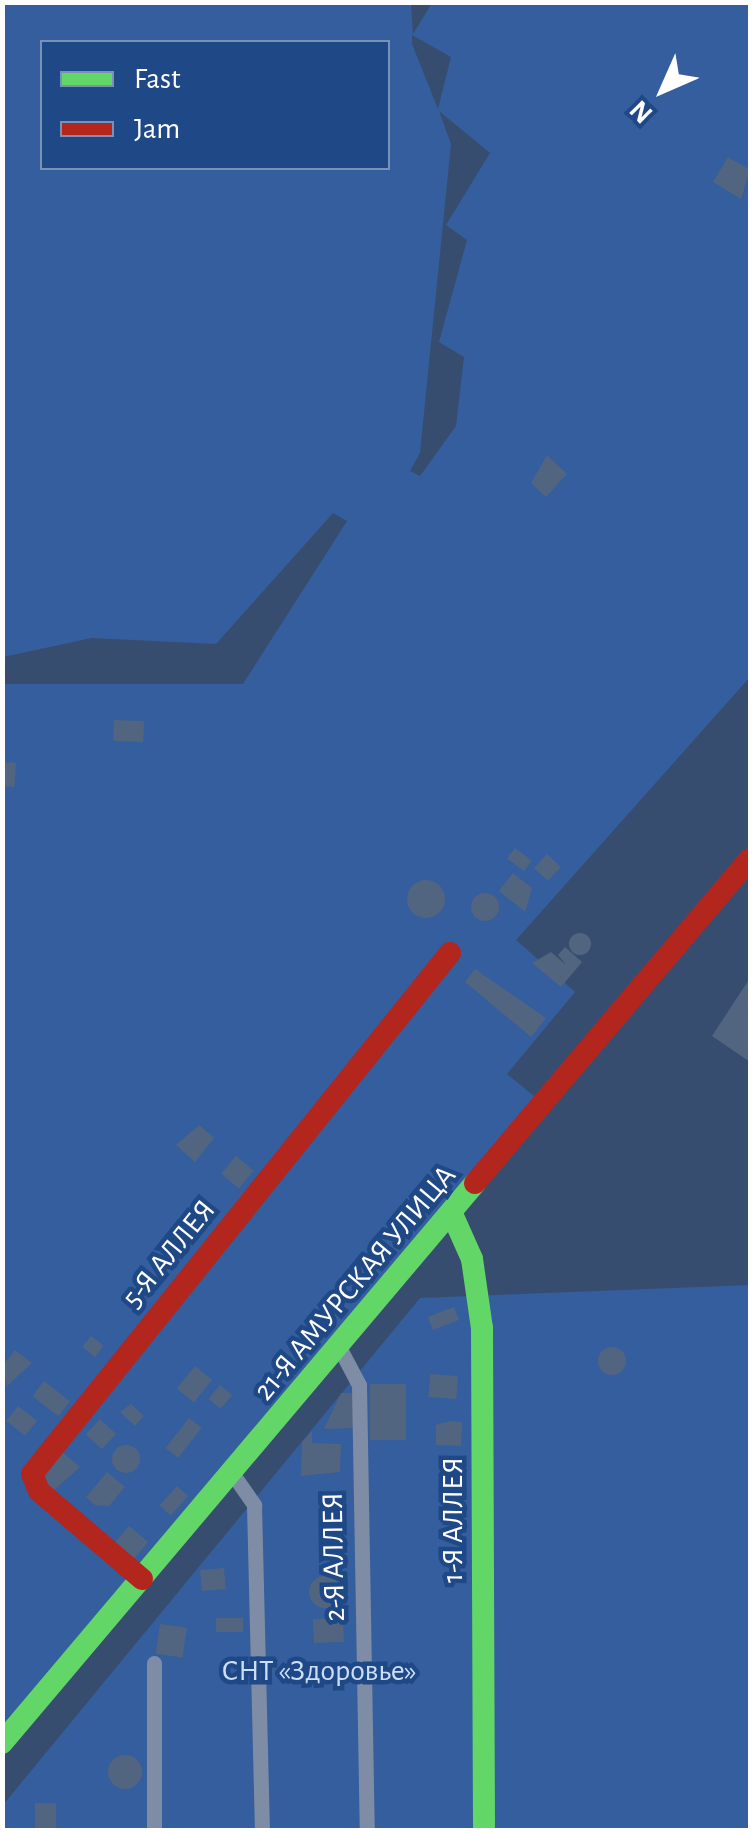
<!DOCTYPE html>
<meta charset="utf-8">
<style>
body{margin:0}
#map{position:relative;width:753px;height:1833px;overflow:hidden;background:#374d6f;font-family:"Alegreya Sans",sans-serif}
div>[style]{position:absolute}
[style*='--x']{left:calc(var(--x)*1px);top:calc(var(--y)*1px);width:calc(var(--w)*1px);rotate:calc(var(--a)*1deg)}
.green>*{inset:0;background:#345e9d}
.building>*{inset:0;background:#526580;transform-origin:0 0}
.round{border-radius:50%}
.street>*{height:15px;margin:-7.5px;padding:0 7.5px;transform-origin:7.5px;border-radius:7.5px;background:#7e8da5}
.fast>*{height:22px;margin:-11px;padding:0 11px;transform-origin:11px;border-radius:11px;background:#63d668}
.jam>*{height:22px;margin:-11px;padding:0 11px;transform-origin:11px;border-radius:11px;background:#b3261e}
span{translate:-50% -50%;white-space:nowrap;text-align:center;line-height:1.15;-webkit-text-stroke:9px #1f4887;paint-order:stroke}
.street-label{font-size:30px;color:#fff}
.park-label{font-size:30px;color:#cddff8}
.frame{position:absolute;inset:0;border:5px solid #fff;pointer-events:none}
.legend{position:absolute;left:40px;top:40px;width:350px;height:130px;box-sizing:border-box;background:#1f4887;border:2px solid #7991b7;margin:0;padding:12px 18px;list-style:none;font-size:30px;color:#fff}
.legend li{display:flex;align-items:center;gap:20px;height:50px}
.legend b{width:50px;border:2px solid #7991b7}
.north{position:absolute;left:613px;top:40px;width:100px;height:100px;-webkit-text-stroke:8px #1f4887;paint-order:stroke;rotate:225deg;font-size:28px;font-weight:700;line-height:40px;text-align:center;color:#fff}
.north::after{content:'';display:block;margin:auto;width:35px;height:45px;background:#fff;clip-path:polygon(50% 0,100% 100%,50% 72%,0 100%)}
</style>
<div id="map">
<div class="green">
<i style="clip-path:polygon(evenodd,3px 3px,411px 3px,413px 34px,432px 3px,750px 3px,750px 677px,516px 940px,575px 992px,507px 1074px,535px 1097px,3px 1738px,3px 684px,243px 684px,347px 521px,333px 513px,216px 644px,92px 638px,3px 657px,3px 3px,412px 35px,451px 57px,438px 109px,412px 44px,412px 35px,3px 3px,42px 42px,388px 42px,388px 168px,42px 168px,42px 42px,3px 3px,439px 111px,490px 153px,446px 225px,467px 240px,439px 342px,464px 357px,456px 426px,420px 476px,410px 471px,420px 453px,451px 144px,439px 111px)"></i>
<i style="clip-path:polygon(750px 1285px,750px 1830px,3px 1830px,3px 1805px,420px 1298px)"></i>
</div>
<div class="building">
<i style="clip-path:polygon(728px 157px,750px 170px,741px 199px,713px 182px)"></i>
<i style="clip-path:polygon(547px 455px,567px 474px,546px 497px,531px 483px)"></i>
<i style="left:114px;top:720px;width:30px;height:21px;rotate:2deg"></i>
<i style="left:2px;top:762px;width:14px;height:24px;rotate:4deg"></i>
<i style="left:515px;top:848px;width:21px;height:13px;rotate:37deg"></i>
<i style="left:547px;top:854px;width:19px;height:19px;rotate:43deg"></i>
<i style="clip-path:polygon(513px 873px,532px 888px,525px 912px,499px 891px)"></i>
<i class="round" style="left:407px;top:880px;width:38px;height:38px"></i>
<i class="round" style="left:471px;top:893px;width:28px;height:28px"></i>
<i class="round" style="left:569px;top:933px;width:22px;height:22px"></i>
<i style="clip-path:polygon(565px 947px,582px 962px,561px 987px,532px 963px,551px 952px,566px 965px,558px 955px)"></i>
<i style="clip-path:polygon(475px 969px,546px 1018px,531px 1037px,465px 982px)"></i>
<i style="clip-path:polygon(750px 978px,750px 1062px,712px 1036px)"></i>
<i style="clip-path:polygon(199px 1125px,214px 1138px,195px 1162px,176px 1145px)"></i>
<i style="left:236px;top:1156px;width:23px;height:23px;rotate:40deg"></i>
<i style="left:454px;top:1307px;width:14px;height:28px;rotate:69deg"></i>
<i style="left:91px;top:1336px;width:16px;height:14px;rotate:38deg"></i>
<i class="round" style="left:598px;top:1347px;width:28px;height:28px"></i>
<i style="clip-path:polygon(15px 1350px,32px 1363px,7px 1386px,2px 1366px)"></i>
<i style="left:195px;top:1366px;width:22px;height:29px;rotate:39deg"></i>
<i style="left:430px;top:1374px;width:28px;height:23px;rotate:4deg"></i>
<i style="left:44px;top:1381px;width:33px;height:19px;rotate:38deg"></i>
<i style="left:370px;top:1384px;width:36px;height:56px"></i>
<i style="left:220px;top:1385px;width:16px;height:18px;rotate:40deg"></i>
<i style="clip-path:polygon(341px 1393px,355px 1393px,356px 1428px,324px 1429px)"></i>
<i style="clip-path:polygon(131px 1404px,144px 1416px,135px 1426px,120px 1412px)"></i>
<i style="left:18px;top:1406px;width:24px;height:19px;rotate:38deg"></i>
<i style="left:189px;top:1418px;width:16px;height:38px;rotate:38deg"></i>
<i style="left:100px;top:1419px;width:22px;height:21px;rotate:43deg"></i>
<i style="clip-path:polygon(451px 1421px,462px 1422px,461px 1446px,436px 1445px,436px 1425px)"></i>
<i style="clip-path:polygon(312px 1431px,312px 1443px,341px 1444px,340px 1472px,301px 1476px,302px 1442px)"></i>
<i class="round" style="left:112px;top:1445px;width:28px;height:28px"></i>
<i style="clip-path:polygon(61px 1451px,80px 1467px,52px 1492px,40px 1481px)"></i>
<i style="clip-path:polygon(107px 1472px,125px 1487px,109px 1506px,95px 1505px,86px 1497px)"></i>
<i style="left:177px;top:1486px;width:15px;height:26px;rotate:42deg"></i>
<i style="left:129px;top:1526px;width:25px;height:26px;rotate:40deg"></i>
<i style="left:224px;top:1568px;width:21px;height:24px;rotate:85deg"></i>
<i class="round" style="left:309px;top:1576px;width:32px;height:32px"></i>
<i style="left:243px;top:1618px;width:14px;height:27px;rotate:90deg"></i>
<i style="left:343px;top:1618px;width:24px;height:30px;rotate:88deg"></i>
<i style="left:160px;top:1624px;width:27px;height:30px;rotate:8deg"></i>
<i class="round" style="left:108px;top:1755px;width:34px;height:34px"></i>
<i style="left:35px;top:1803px;width:21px;height:27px"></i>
</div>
<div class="street">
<i style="--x:339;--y:1347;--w:43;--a:62.2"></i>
<i style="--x:359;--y:1385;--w:445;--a:89"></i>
<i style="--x:232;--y:1473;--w:39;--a:55"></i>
<i style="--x:254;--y:1505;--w:325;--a:88.6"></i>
<i style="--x:154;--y:1663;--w:167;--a:90"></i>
</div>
<div class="fast">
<i style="--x:452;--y:1214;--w:49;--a:66"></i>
<i style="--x:472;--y:1259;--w:70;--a:81.8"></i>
<i style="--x:482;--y:1328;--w:502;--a:89.77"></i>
<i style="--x:2;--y:1743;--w:733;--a:-49.81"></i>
</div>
<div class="jam">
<i style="--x:475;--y:1183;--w:425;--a:-49.7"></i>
<i style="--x:142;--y:1579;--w:135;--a:-139.5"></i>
<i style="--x:39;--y:1491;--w:18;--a:-112"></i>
<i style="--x:32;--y:1474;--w:668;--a:-51.26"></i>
</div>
<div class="street-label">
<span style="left:169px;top:1254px;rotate:-51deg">5-Я АЛЛЕЯ</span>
<span style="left:355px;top:1283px;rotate:-50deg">21-Я АМУРСКАЯ УЛИЦА</span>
<span style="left:453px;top:1520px;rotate:-90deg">1-Я АЛЛЕЯ</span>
<span style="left:334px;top:1557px;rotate:-91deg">2-Я АЛЛЕЯ</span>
</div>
<div class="park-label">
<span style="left:319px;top:1671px">СНТ «Здоровье»</span>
</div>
<div class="frame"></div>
<ul class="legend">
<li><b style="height:12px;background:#63d668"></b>Fast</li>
<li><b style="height:12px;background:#b3261e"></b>Jam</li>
</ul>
<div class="north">N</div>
</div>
